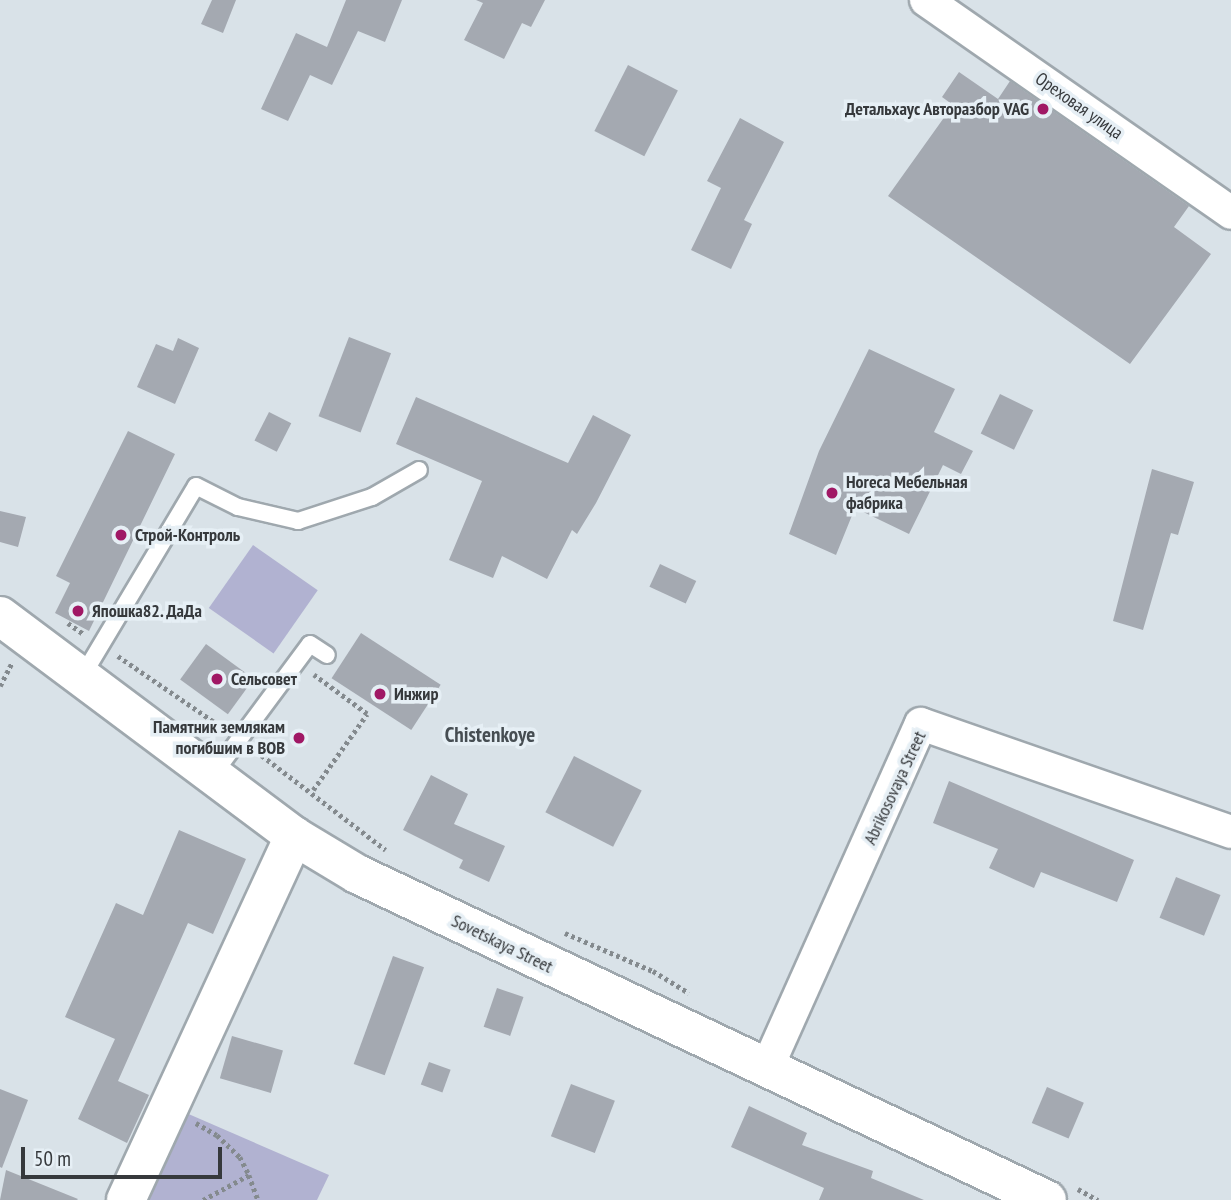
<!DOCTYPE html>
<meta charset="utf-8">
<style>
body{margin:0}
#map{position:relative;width:1231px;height:1200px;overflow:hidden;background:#d9e2e8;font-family:"PT Sans Narrow",sans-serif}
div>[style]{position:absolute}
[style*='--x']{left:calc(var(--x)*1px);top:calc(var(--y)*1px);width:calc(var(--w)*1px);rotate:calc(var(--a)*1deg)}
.green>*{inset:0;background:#b1b2d1;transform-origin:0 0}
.building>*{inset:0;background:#a4a9b1;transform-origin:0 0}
.path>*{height:4.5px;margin-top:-2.25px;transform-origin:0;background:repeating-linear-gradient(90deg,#848a8e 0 3.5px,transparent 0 7px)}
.roads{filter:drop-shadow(2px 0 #9fa8ae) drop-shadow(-2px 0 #9fa8ae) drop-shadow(0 2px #9fa8ae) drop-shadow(0 -2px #9fa8ae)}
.service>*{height:16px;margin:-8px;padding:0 8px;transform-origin:8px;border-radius:8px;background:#fff}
.minor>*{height:32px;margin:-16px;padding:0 16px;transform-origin:16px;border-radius:16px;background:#fff}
.tertiary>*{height:38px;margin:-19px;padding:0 19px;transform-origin:19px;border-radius:19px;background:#fff}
.dots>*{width:19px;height:19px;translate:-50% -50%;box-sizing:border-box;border:4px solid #e6eff5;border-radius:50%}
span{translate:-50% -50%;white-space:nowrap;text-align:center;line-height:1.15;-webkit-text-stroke:7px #e6eff5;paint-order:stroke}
.street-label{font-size:18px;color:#36393c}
.poi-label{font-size:18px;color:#36393c;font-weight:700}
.right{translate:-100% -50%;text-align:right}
.left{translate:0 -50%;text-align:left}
.quarter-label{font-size:21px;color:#464d52;font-weight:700}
.scale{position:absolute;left:21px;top:1147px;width:201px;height:32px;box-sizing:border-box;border:4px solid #36393c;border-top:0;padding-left:9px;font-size:21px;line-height:24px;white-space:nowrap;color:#36393c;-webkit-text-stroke:5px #e6eff5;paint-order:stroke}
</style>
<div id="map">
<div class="green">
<i style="left:253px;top:545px;width:79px;height:77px;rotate:35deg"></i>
<i style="clip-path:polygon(177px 1109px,329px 1175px,317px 1200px,132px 1200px)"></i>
</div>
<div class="building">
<i style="clip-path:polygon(212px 0,236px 0,223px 33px,201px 24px)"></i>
<i style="clip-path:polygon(346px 0,402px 0,385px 42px,358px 31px,332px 85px,310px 75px,288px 121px,261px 109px,296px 33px,327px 47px)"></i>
<i style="clip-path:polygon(476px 0,545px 0,531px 27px,522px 23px,504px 59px,464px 40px,483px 3px)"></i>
<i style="left:628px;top:65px;width:56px;height:74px;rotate:27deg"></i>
<i style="clip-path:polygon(959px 72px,998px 99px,1010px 81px,1189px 206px,1174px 227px,1211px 254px,1130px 364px,888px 196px,953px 105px,942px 97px)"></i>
<i style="clip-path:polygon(740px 118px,784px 142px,744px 220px,752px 224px,731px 269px,691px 250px,721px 188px,707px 181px)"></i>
<i style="left:349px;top:337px;width:45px;height:85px;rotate:21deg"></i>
<i style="clip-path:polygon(178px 338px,199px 348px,175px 404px,137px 387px,156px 344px,173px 351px)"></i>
<i style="clip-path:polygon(869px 349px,955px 389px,934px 432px,973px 451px,961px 474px,943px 465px,909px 534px,855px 508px,836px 555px,789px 534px,819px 451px)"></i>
<i style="left:1000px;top:394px;width:37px;height:44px;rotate:26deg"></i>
<i style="clip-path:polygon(416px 397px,568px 463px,593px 415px,631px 435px,596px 503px,577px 534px,572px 530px,547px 579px,502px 556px,493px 578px,449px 560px,482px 481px,396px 444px)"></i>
<i style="left:269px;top:412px;width:25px;height:32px;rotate:27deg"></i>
<i style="clip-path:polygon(128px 431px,175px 454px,89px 631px,55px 613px,70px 583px,56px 576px)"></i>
<i style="clip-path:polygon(1152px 469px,1194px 482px,1178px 535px,1171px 533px,1143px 630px,1113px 621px)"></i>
<i style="clip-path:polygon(0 511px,26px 517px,18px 547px,0 542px)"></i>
<i style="left:660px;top:564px;width:40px;height:25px;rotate:25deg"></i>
<i style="left:361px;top:633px;width:95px;height:54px;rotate:33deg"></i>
<i style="left:206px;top:644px;width:59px;height:44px;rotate:36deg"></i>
<i style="left:574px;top:756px;width:76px;height:63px;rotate:27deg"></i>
<i style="clip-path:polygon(431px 775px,468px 794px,454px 824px,505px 846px,489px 882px,459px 868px,463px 860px,403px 830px)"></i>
<i style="clip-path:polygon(949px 781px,1134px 860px,1117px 902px,1041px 872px,1034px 888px,989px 868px,998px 849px,933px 823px)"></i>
<i style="clip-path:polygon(179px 830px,246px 859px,213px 934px,188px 923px,118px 1081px,149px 1095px,127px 1143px,78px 1119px,115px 1039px,65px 1017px,116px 903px,143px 915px)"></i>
<i style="left:1176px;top:877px;width:48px;height:44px;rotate:22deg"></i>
<i style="left:393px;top:956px;width:33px;height:115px;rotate:20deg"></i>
<i style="left:497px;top:988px;width:28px;height:41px;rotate:19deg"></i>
<i style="left:232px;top:1036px;width:53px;height:44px;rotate:16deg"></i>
<i style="left:429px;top:1062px;width:23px;height:24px;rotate:20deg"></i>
<i style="left:571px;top:1084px;width:47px;height:56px;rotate:21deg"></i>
<i style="left:1047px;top:1087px;width:40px;height:39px;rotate:23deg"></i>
<i style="clip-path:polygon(0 1089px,28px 1100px,2px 1168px,0 1167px)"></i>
<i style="clip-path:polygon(749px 1106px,807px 1133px,802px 1145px,873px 1171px,871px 1178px,924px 1200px,819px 1200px,824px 1188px,731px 1147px)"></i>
<i style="clip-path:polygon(6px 1170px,78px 1199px,77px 1200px,0 1200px)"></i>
</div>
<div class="path">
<i style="--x:68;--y:623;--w:19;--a:35"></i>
<i style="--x:118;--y:656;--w:127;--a:34.4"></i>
<i style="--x:0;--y:686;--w:25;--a:-63"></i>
<i style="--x:256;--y:751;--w:163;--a:37.3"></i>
<i style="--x:313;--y:790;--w:93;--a:-54.6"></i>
<i style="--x:367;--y:714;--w:66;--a:-143.7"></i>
<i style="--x:565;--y:933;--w:96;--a:23.4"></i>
<i style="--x:653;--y:971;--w:42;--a:31.4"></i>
<i style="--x:196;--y:1123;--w:24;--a:30"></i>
<i style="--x:217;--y:1135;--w:32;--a:44"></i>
<i style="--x:240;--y:1157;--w:20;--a:63"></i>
<i style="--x:1078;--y:1189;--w:23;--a:29"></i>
<i style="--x:203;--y:1200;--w:52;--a:-28.5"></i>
<i style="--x:249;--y:1175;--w:27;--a:70"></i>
</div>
<div class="roads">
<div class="service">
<i style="--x:83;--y:675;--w:220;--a:-59.1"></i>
<i style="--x:196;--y:486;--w:47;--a:26.6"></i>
<i style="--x:238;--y:507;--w:62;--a:13.1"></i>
<i style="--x:298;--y:521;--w:78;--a:-18"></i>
<i style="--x:372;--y:497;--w:54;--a:-29.9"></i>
<i style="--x:212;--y:776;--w:164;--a:-53.4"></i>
<i style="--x:310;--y:644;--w:20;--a:33"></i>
</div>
<div class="minor">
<i style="--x:926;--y:0;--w:372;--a:34.9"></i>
<i style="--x:766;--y:1070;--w:379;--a:-65.9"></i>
<i style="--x:921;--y:724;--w:328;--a:19.2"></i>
</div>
<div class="tertiary">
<i style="--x:0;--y:616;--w:367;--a:36.8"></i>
<i style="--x:294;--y:836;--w:74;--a:31.1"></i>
<i style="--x:357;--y:874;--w:763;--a:25.29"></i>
<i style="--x:126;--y:1200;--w:401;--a:-65.2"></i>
</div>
</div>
<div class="dots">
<i style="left:1043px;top:109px;background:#a01865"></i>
<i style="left:832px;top:493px;background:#a01865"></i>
<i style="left:121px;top:535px;background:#a01865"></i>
<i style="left:78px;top:611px;background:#a01865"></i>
<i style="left:217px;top:679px;background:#a01865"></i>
<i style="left:380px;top:694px;background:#a01865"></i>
<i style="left:299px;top:738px;background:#a01865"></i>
</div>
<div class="street-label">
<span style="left:1079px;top:106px;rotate:35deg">Ореховая улица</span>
<span style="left:895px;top:788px;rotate:-65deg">Abrikosovaya Street</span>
<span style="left:502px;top:944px;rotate:26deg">Sovetskaya Street</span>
</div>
<div class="poi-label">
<span class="right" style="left:1029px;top:109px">Детальхаус Авторазбор VAG</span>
<span class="left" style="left:846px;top:493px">Horeca Мебельная<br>фабрика</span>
<span class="left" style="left:135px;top:535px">Строй-Контроль</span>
<span class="left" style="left:92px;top:611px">Япошка82. ДаДа</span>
<span class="left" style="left:231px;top:679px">Сельсовет</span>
<span class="left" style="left:394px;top:694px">Инжир</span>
<span class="right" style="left:285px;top:738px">Памятник землякам<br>погибшим в ВОВ</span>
</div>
<div class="quarter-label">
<span style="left:490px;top:735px">Chistenkoye</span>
</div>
<div class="scale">50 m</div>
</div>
